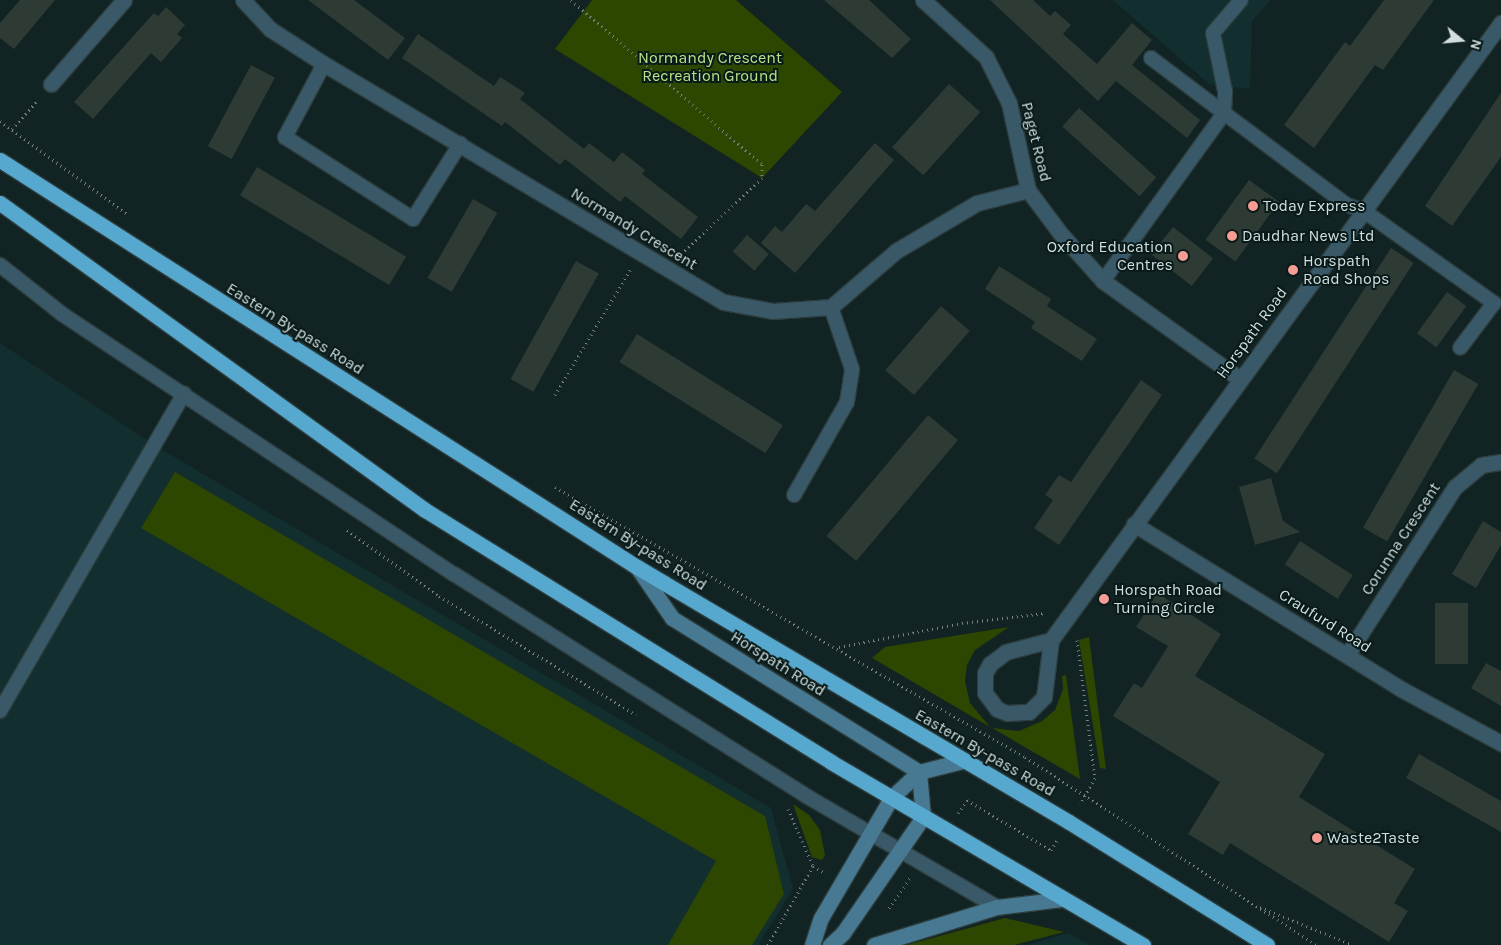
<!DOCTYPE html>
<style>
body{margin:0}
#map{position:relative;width:1501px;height:945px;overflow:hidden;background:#122323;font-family:Karla,sans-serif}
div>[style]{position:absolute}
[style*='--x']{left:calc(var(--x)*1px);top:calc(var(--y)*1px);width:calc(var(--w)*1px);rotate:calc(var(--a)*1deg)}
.built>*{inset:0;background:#132e2e}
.green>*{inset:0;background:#2d4600}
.building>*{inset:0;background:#2d3b34;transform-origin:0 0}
.path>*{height:3px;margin-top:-1.5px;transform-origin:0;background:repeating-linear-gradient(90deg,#738181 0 1px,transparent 0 5px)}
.roads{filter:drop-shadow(1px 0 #2d3d3d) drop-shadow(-1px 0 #2d3d3d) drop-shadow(0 1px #2d3d3d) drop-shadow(0 -1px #2d3d3d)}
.lane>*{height:14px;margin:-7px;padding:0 7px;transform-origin:7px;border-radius:7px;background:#3a5968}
.street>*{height:15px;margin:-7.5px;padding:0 7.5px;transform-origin:7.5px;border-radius:7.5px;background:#3a5968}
.secondary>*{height:15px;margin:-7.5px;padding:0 7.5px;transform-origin:7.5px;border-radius:7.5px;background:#477992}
.highway>*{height:15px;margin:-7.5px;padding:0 7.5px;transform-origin:7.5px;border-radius:7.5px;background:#56a8cf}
.dots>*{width:14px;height:14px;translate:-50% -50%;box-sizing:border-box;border:2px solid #081a1a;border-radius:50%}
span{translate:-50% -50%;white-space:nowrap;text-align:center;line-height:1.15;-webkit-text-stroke:4px #081a1a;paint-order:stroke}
.park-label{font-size:16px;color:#b8e285}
.street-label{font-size:16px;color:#d3dede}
.poi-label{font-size:16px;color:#d3dede}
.left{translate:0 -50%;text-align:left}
.right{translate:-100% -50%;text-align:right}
.north{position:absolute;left:1436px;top:15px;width:50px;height:50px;-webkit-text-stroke:4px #081a1a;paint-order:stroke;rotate:107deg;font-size:14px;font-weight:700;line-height:20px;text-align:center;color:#d3dede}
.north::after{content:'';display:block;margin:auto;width:18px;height:22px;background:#d3dede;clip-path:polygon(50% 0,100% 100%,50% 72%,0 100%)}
</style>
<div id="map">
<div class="built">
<i style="clip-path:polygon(1113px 0,1271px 0,1252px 21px,1250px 89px,1209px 84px)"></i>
<i style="clip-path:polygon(0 343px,154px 445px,771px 808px,793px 889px,758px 945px,0 945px)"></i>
<i style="clip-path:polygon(1068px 933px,1090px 945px,1027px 945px)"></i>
</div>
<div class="green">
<i style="clip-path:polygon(592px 0,736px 0,842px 92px,762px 178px,555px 49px)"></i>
<i style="clip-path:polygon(175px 472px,765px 816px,784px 894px,752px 945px,668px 945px,716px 861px,141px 528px)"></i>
<i style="clip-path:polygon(1009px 627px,975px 650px,967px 665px,965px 681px,970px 703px,990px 727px,872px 658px,885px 647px)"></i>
<i style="clip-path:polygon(1089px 637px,1106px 769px,1100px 768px,1079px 640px)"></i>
<i style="clip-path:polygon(1066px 675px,1080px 779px,992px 728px,1019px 731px,1042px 721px,1055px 710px,1063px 689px,1062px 676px)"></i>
<i style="clip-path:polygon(793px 804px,809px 815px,820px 830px,825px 855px,822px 860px,812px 857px)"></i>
<i style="clip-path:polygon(1005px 918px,1064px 932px,1014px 945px,907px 945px)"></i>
</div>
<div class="building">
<i style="clip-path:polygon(20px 0,55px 0,14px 49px,0 38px,0 23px)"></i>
<i style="clip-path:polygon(308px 0,354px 0,405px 38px,388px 60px)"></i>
<i style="clip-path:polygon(824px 0,869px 0,911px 39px,892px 58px)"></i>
<i style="clip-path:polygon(990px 0,1033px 0,1050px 16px,1055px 11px,1071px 25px,1063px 34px,1097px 64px,1132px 23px,1152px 40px,1132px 65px,1200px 120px,1187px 138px,1116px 81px,1098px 101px)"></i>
<i style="clip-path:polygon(1384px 0,1434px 0,1383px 70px,1375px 65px,1314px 148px,1284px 125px,1345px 42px,1350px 46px)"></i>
<i style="clip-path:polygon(166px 7px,185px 25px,177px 34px,182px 38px,161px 62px,151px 53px,93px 119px,74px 102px,154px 13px,158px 16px)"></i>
<i style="clip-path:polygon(418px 34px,494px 86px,500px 77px,525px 93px,520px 99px,584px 149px,589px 143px,614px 162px,622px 152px,645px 170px,642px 174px,698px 217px,681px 239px,625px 196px,620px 202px,565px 159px,560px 165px,505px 122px,502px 126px,402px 58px)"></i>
<i style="left:251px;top:65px;width:27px;height:92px;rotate:28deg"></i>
<i style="left:949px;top:84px;width:42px;height:85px;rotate:42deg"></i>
<i style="clip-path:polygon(1501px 93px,1501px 157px,1452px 226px,1425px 206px)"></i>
<i style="left:1079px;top:108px;width:104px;height:25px;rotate:42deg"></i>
<i style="clip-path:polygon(875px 143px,894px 160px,795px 273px,761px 243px,775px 226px,782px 232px,806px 204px,815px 211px)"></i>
<i style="left:257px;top:167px;width:174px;height:33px;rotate:31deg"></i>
<i style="left:1249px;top:180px;width:37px;height:74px;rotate:36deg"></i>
<i style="left:473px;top:199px;width:28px;height:91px;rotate:30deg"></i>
<i style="left:1173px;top:227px;width:51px;height:35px;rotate:38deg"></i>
<i style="left:747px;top:235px;width:29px;height:22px;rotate:41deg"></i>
<i style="left:1391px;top:248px;width:27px;height:251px;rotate:33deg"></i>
<i style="left:576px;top:261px;width:26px;height:135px;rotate:29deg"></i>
<i style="clip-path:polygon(999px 266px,1051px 299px,1047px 306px,1097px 339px,1082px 361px,1031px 328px,1035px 322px,985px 289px)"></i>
<i style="left:1447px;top:292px;width:24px;height:51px;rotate:36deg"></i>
<i style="left:941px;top:306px;width:38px;height:85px;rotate:41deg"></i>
<i style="left:637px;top:334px;width:172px;height:33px;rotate:32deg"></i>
<i style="left:1454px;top:370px;width:28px;height:182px;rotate:30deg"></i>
<i style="clip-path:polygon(1141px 380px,1162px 395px,1059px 545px,1034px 528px,1053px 500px,1045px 495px,1059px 475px,1071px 482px)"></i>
<i style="left:928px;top:415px;width:39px;height:158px;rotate:40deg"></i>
<i style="clip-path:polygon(1271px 478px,1283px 521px,1300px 532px,1255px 545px,1239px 487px)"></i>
<i style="clip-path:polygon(1483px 521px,1501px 532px,1501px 545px,1476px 588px,1452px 574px)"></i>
<i style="left:1300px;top:541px;width:63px;height:28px;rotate:33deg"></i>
<i style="clip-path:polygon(1157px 593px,1221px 634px,1195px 676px,1325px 754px,1299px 797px,1415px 869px,1394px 903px,1408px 911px,1389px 942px,1230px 843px,1223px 855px,1188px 834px,1220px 782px,1113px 716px,1134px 683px,1142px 688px,1168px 646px,1136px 627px)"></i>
<i style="left:1468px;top:603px;width:61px;height:33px;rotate:90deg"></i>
<i style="clip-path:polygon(1486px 663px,1501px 671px,1501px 706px,1471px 688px)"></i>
<i style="clip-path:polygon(1419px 754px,1501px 801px,1501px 832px,1406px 778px)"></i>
</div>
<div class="path">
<i style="--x:571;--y:0;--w:252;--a:40.7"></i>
<i style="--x:762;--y:164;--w:14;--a:90"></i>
<i style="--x:762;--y:178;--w:111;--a:136.8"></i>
<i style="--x:0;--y:121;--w:157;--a:36.2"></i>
<i style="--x:12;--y:129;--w:39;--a:-48"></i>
<i style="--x:555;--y:395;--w:146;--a:-59"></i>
<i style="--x:555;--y:487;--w:542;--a:29.88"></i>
<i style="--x:1025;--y:757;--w:347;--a:32.8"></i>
<i style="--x:347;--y:530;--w:113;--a:35.7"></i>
<i style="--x:439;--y:596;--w:230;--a:31.1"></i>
<i style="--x:1077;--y:640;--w:139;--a:82.6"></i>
<i style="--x:1095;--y:778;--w:30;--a:120"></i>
<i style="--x:839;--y:647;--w:125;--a:-11"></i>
<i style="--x:962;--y:623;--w:84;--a:-6.9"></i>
<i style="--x:788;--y:809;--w:62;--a:66.3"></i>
<i style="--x:813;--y:866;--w:14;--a:30"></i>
<i style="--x:958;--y:813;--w:16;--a:-55"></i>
<i style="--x:967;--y:800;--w:98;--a:30.8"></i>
<i style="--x:1051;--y:850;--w:13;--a:-58"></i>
<i style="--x:1260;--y:907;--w:100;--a:22.2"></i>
<i style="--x:889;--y:908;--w:37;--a:-55"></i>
<i style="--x:768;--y:945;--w:91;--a:-60.3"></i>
</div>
<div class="roads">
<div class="lane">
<i style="--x:1151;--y:58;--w:91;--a:37"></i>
<i style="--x:324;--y:64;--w:83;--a:118.1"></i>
<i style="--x:285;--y:137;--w:152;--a:32.6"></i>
<i style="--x:413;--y:219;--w:89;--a:-57.9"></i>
<i style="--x:1224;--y:113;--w:22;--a:-87"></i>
<i style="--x:1225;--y:91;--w:59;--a:-101.7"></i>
<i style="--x:1213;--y:33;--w:43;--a:-49.7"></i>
<i style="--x:0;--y:265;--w:79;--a:38.3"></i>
<i style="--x:62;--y:314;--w:470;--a:33.6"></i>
<i style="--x:454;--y:574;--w:418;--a:32.2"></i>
<i style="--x:808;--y:797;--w:219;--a:30.2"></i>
<i style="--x:1103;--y:281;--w:207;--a:-54.2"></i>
<i style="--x:1224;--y:113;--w:154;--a:36.8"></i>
<i style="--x:1347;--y:205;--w:18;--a:19"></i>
<i style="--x:1364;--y:211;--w:159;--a:35.3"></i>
<i style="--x:1494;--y:303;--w:56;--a:127.1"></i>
<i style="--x:794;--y:495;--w:107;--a:-60.3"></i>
<i style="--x:847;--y:402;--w:33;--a:-81"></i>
<i style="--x:852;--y:369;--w:65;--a:-108.7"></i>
<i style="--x:0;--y:711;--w:367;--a:-59.9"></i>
</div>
<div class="street">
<i style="--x:243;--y:0;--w:40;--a:47"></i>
<i style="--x:270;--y:29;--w:64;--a:32.9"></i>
<i style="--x:324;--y:64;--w:465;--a:30.8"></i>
<i style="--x:724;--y:302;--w:50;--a:10.4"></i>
<i style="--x:773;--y:311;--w:58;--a:-3.9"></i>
<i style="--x:831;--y:307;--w:86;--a:-40.7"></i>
<i style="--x:896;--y:251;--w:94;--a:-30.7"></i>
<i style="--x:977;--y:203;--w:53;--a:-14.3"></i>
<i style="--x:923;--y:0;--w:85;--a:42.1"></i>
<i style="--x:986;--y:57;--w:51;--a:63.4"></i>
<i style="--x:1009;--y:103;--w:89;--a:77.7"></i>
<i style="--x:1028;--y:190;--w:54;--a:53.3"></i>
<i style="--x:1060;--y:233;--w:64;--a:48.1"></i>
<i style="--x:1103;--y:281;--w:168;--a:35.6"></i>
<i style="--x:51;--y:84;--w:111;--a:-49"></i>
<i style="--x:1134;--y:524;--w:314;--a:31.7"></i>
<i style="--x:1401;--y:689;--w:114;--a:28.4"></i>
<i style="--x:1051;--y:640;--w:47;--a:165.1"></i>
<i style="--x:1006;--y:652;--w:20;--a:143"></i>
<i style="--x:990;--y:664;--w:10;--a:119"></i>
<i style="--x:985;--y:673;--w:20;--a:90"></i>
<i style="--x:985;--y:693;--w:20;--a:53"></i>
<i style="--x:997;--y:709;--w:11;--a:22"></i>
<i style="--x:1007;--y:713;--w:22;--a:-3"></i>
<i style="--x:1029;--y:712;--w:21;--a:-45"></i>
<i style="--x:1044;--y:697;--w:57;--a:-83"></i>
<i style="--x:1051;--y:640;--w:764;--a:-53.9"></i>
<i style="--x:1347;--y:655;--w:200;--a:-57.3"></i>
<i style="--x:1455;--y:487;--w:34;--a:-40"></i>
<i style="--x:1481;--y:465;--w:20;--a:-9"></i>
</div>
<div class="secondary">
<i style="--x:637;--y:567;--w:62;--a:55.5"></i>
<i style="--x:672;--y:618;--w:291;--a:31.9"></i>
<i style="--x:919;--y:772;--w:45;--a:84.9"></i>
<i style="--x:923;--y:817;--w:141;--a:124.6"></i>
<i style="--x:843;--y:933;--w:18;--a:137"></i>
<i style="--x:812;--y:945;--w:28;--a:-72"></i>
<i style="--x:821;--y:918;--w:139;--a:-59.7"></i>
<i style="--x:891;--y:798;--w:38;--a:-43"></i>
<i style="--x:919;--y:772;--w:44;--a:-14.3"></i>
<i style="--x:874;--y:945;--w:129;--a:-17.2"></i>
<i style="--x:997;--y:907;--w:66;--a:-6.9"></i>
</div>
<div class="highway">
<i style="--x:0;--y:160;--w:756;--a:32.58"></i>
<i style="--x:637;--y:567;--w:502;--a:30.55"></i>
<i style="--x:1069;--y:822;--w:233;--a:31.8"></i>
<i style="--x:0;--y:203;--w:524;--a:35.84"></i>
<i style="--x:425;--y:510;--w:478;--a:31.8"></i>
<i style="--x:831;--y:762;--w:362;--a:30.4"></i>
</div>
</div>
<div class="dots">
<i style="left:1253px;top:206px;background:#f59c93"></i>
<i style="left:1232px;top:236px;background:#f59c93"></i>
<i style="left:1183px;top:256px;background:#f59c93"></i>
<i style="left:1293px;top:270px;background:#f59c93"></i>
<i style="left:1104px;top:599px;background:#f59c93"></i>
<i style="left:1317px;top:838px;background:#f59c93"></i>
</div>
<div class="park-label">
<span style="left:710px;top:67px">Normandy Crescent<br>Recreation Ground</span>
</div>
<div class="street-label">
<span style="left:1036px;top:142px;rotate:76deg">Paget Road</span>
<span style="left:634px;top:229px;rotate:31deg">Normandy Crescent</span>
<span style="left:295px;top:329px;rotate:32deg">Eastern By-pass Road</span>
<span style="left:1252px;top:333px;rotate:-54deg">Horspath Road</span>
<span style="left:1401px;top:539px;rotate:-57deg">Corunna Crescent</span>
<span style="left:638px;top:545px;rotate:32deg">Eastern By-pass Road</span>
<span style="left:1325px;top:621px;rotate:32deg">Craufurd Road</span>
<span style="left:778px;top:664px;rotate:32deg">Horspath Road</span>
<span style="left:985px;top:753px;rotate:30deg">Eastern By-pass Road</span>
</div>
<div class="poi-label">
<span class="left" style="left:1263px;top:206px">Today Express</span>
<span class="left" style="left:1242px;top:236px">Daudhar News Ltd</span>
<span class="right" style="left:1173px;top:256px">Oxford Education<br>Centres</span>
<span class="left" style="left:1303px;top:270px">Horspath<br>Road Shops</span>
<span class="left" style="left:1114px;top:599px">Horspath Road<br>Turning Circle</span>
<span class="left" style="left:1327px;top:838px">Waste2Taste</span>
</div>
<div class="north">N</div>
</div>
